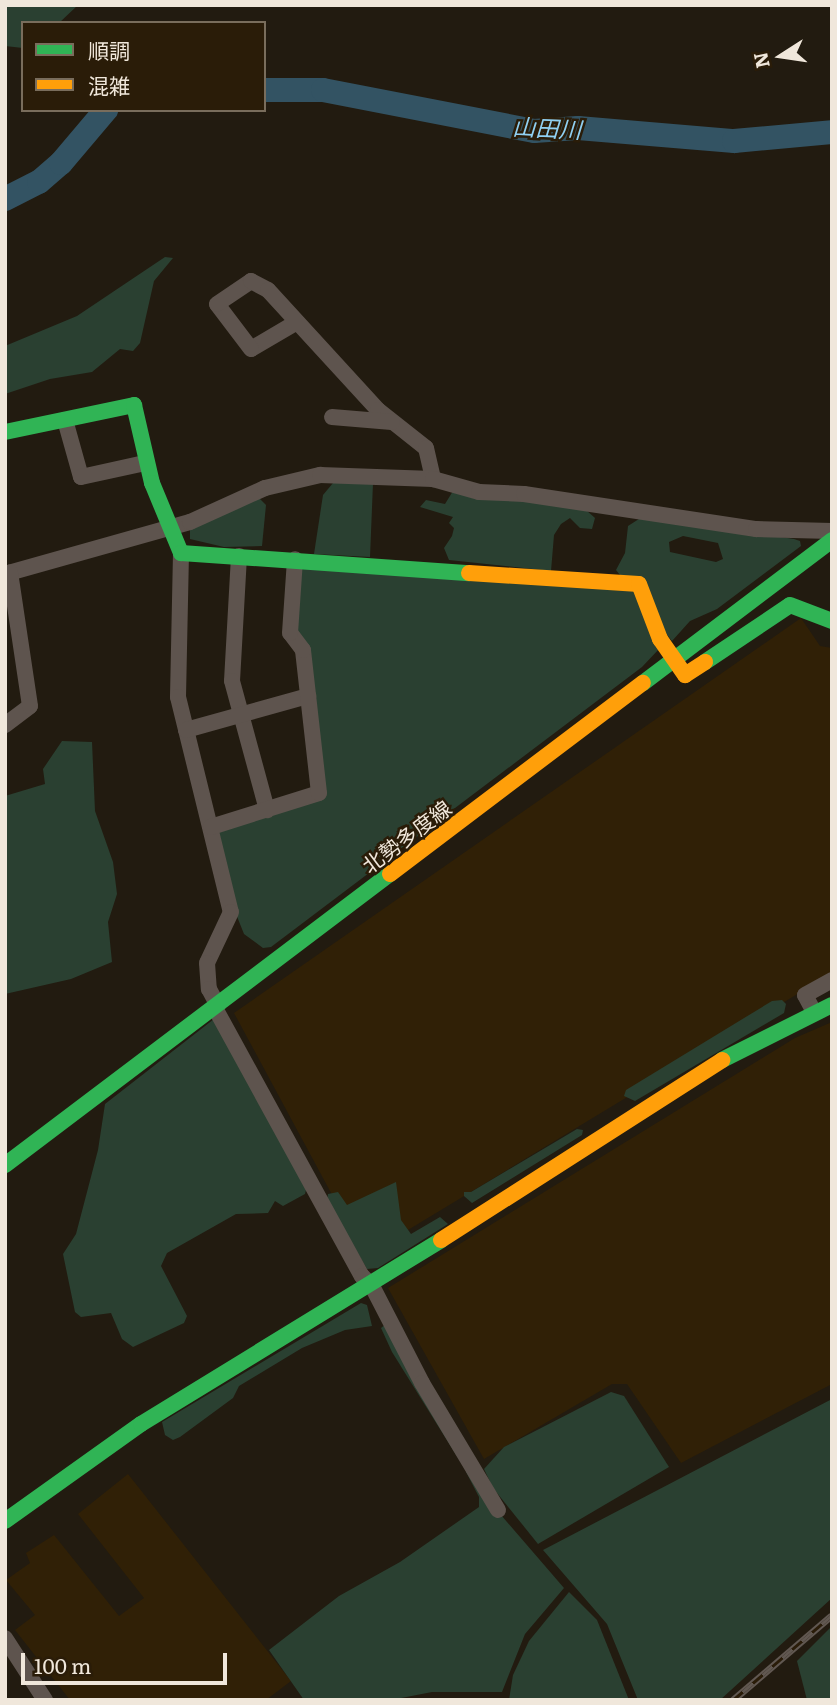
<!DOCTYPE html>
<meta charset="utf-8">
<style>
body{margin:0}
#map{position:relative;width:837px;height:1705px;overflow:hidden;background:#221b10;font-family:Literata,"Noto Sans JP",serif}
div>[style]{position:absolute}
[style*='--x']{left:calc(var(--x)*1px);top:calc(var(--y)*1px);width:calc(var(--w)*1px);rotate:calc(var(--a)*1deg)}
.built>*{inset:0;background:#302006}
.green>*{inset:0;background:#2a4031}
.river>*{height:24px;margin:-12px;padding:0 12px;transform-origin:12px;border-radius:12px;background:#335363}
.street>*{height:16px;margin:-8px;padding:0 8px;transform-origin:8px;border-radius:8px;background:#5e544e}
.fast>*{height:16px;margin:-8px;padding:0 8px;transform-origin:8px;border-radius:8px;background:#30b455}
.slow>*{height:16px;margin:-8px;padding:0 8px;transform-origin:8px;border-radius:8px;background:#ff9f0a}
.rail>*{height:7px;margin-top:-3.5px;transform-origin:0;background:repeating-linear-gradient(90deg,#2a1c08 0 13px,#615851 0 26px);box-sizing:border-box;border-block:2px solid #615851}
span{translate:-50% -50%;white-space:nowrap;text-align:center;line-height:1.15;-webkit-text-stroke:5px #2a1c08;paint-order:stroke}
.street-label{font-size:21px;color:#f0e7db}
.water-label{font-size:23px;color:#90d0f2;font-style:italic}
.frame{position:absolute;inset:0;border:7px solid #f0e7db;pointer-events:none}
.legend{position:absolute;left:21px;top:21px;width:245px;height:91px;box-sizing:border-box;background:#2a1c08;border:2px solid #796d5c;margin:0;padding:9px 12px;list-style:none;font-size:21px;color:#f0e7db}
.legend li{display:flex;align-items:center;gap:14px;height:35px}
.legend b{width:35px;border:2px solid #796d5c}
.north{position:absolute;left:746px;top:21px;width:70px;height:70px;-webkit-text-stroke:5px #2a1c08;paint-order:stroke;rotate:258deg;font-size:19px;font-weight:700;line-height:28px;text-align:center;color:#f0e7db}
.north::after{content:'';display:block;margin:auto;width:24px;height:32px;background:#f0e7db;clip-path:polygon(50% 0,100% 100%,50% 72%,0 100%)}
.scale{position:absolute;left:21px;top:1653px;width:206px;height:32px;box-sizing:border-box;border:4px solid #f0e7db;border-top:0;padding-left:9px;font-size:21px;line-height:24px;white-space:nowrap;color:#f0e7db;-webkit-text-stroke:5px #2a1c08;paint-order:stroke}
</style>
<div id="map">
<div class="built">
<i style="clip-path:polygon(801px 618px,820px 646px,832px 648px,832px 973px,365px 1256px,234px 1013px)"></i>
<i style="clip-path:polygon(832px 1022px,832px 1384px,681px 1463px,627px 1384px,612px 1384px,484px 1459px,388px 1288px,795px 1038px)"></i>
<i style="clip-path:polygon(128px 1474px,291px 1681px,266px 1700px,70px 1700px,15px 1630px,35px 1615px,6px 1580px,30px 1563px,26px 1553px,54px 1535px,119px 1616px,144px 1598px,78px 1514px)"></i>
</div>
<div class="green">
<i style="clip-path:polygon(5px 5px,78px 5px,59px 23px,23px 23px,23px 48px,5px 46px)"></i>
<i style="clip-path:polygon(165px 257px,173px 258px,154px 281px,140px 343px,133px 351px,120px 349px,92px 372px,50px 379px,5px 394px,5px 346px,77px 316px)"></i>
<i style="clip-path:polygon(333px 483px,373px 483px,370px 557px,314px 554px,323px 495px)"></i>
<i style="clip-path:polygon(453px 491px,586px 510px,595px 518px,592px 529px,580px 528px,570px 518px,561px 524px,554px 535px,551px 571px,449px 560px,444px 548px,452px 536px,454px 528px,449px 523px,453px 517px,420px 507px,426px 500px,445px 504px)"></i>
<i style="clip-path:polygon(259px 498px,266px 505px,262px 546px,224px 547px,190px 539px,190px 530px)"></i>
<i style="clip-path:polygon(evenodd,642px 517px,794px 539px,800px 541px,801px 546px,717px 609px,690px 621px,672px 641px,616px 570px,625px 553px,628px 526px,642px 517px,683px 536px,718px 543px,723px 559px,716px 562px,670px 552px,669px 542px,683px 536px)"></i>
<i style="clip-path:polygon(299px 561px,633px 588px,659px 649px,642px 667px,271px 947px,263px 948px,244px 934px,236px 914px,218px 835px,220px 829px,324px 796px,294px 630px)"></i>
<i style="clip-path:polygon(62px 741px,92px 742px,95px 811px,113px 862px,117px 894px,108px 922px,112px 962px,71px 979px,5px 994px,5px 796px,45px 784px,43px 769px)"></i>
<i style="clip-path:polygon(782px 1000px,786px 1004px,784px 1013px,635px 1101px,624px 1096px,626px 1090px,772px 1001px)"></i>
<i style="clip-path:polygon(214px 1019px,307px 1186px,305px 1194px,283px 1206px,275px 1201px,268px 1213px,236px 1214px,167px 1253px,161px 1266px,187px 1316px,184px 1323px,133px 1347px,122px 1339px,111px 1313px,81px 1317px,75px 1312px,63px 1254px,76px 1234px,98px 1150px,105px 1104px)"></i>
<i style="clip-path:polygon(577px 1129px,583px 1130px,582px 1135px,472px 1203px,464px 1196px,464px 1192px,471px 1192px)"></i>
<i style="clip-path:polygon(396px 1182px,401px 1220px,411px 1234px,440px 1217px,448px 1224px,378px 1268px,367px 1269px,327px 1200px,328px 1194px,338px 1192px,347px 1205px)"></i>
<i style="clip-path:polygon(361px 1303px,367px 1305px,372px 1326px,345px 1330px,302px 1348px,239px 1386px,233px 1398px,180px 1437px,173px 1440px,165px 1435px,162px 1422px)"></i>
<i style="clip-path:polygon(386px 1324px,458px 1458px,392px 1352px,381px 1328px)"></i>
<i style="clip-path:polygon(611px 1392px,624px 1396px,669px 1467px,538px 1544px,493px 1488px,484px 1469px,504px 1447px)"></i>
<i style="clip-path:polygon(832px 1399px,832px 1598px,720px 1700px,638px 1700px,607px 1624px,543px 1550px)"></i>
<i style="clip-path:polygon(466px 1472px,471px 1472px,495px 1508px,564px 1588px,525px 1634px,502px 1692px,432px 1692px,391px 1700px,304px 1700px,269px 1650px,339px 1596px,400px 1562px,479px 1507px,479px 1497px)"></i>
<i style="clip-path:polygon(569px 1592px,597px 1620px,629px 1700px,509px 1700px,513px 1675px,529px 1641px)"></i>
<i style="clip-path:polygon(832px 1626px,832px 1700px,807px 1700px,797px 1661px)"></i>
</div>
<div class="river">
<i style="--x:264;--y:90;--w:59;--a:0"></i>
<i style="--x:323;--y:90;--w:215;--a:11"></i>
<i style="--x:534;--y:131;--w:44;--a:-3.9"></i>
<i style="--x:578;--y:128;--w:157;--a:4.8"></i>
<i style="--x:734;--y:141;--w:98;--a:-5.2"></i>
<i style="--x:5;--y:199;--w:38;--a:-27"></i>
<i style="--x:39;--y:182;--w:29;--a:-41"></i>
<i style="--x:61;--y:163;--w:70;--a:-49.7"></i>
</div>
<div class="street">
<i style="--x:297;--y:322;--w:53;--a:149.6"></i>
<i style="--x:251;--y:349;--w:56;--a:-127.1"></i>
<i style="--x:217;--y:304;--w:41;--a:-34.1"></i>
<i style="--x:251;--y:281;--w:19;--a:28"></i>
<i style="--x:268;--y:290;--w:163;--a:47.5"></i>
<i style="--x:378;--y:410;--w:61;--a:38.4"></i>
<i style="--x:426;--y:448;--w:32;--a:77"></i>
<i style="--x:332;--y:417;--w:60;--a:4.8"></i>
<i style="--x:65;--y:420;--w:59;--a:74.3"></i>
<i style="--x:81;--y:477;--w:66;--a:-12.3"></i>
<i style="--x:181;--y:553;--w:144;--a:91.2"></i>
<i style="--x:178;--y:697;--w:221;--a:76.2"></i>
<i style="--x:231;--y:912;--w:56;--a:115.2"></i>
<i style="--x:207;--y:963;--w:26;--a:86"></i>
<i style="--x:209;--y:989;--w:19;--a:62"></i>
<i style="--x:239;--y:556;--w:125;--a:93.2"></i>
<i style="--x:232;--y:681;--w:134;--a:74.8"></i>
<i style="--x:5;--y:574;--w:192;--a:-15.7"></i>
<i style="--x:190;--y:522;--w:82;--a:-24.4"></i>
<i style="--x:265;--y:488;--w:57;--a:-13.3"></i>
<i style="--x:320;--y:475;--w:113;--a:2"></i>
<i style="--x:433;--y:479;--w:48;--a:15.8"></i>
<i style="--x:479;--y:492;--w:45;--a:2.5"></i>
<i style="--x:524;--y:494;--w:235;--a:8.6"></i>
<i style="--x:756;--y:529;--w:76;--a:1.5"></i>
<i style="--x:5;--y:725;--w:31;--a:-37"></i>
<i style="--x:30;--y:706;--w:135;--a:-98.5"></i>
<i style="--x:186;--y:730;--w:127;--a:-15.6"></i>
<i style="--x:211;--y:827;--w:113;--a:-17.5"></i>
<i style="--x:319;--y:793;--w:144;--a:-96.4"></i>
<i style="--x:303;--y:650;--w:21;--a:-127"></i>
<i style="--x:290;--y:633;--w:74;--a:-86.1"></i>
<i style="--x:215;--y:1008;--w:306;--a:61.3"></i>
<i style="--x:362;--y:1276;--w:14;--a:45"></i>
<i style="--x:372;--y:1286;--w:109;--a:62.7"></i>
<i style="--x:422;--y:1383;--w:148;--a:59.1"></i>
<i style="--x:814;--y:1012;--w:19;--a:-118"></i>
<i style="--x:805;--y:995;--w:31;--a:-29"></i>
<i style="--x:5;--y:1638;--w:74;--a:57.2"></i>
</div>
<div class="fast">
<i style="--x:5;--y:432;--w:132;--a:-11.8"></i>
<i style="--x:134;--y:405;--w:80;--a:77"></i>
<i style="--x:152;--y:483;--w:76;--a:67.5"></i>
<i style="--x:181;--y:553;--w:289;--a:4"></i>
<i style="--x:705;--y:662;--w:102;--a:-33.8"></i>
<i style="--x:790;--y:605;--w:45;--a:20.9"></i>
<i style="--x:643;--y:683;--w:237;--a:-37.1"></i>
<i style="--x:722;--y:1060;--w:123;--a:-26.6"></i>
<i style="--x:5;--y:1165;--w:483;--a:-37.1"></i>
<i style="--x:5;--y:1521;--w:167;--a:-35.5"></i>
<i style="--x:141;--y:1424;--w:352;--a:-31.5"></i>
</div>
<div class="slow">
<i style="--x:469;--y:573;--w:170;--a:3.7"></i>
<i style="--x:639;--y:584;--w:59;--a:69.1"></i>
<i style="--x:660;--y:639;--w:44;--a:55.2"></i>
<i style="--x:685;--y:675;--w:24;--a:-33"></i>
<i style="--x:390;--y:874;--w:317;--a:-37.1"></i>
<i style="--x:441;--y:1240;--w:334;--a:-32.6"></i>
</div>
<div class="rail">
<i style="--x:733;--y:1700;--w:130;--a:-40.6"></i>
</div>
<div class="street-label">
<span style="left:406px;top:836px;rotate:-37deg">北勢多度線</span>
</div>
<div class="water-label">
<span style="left:547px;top:127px;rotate:3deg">山田川</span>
</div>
<div class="frame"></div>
<ul class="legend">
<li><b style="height:9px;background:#30b455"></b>順調</li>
<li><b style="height:9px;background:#ff9f0a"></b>混雑</li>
</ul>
<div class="north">N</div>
<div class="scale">100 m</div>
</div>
